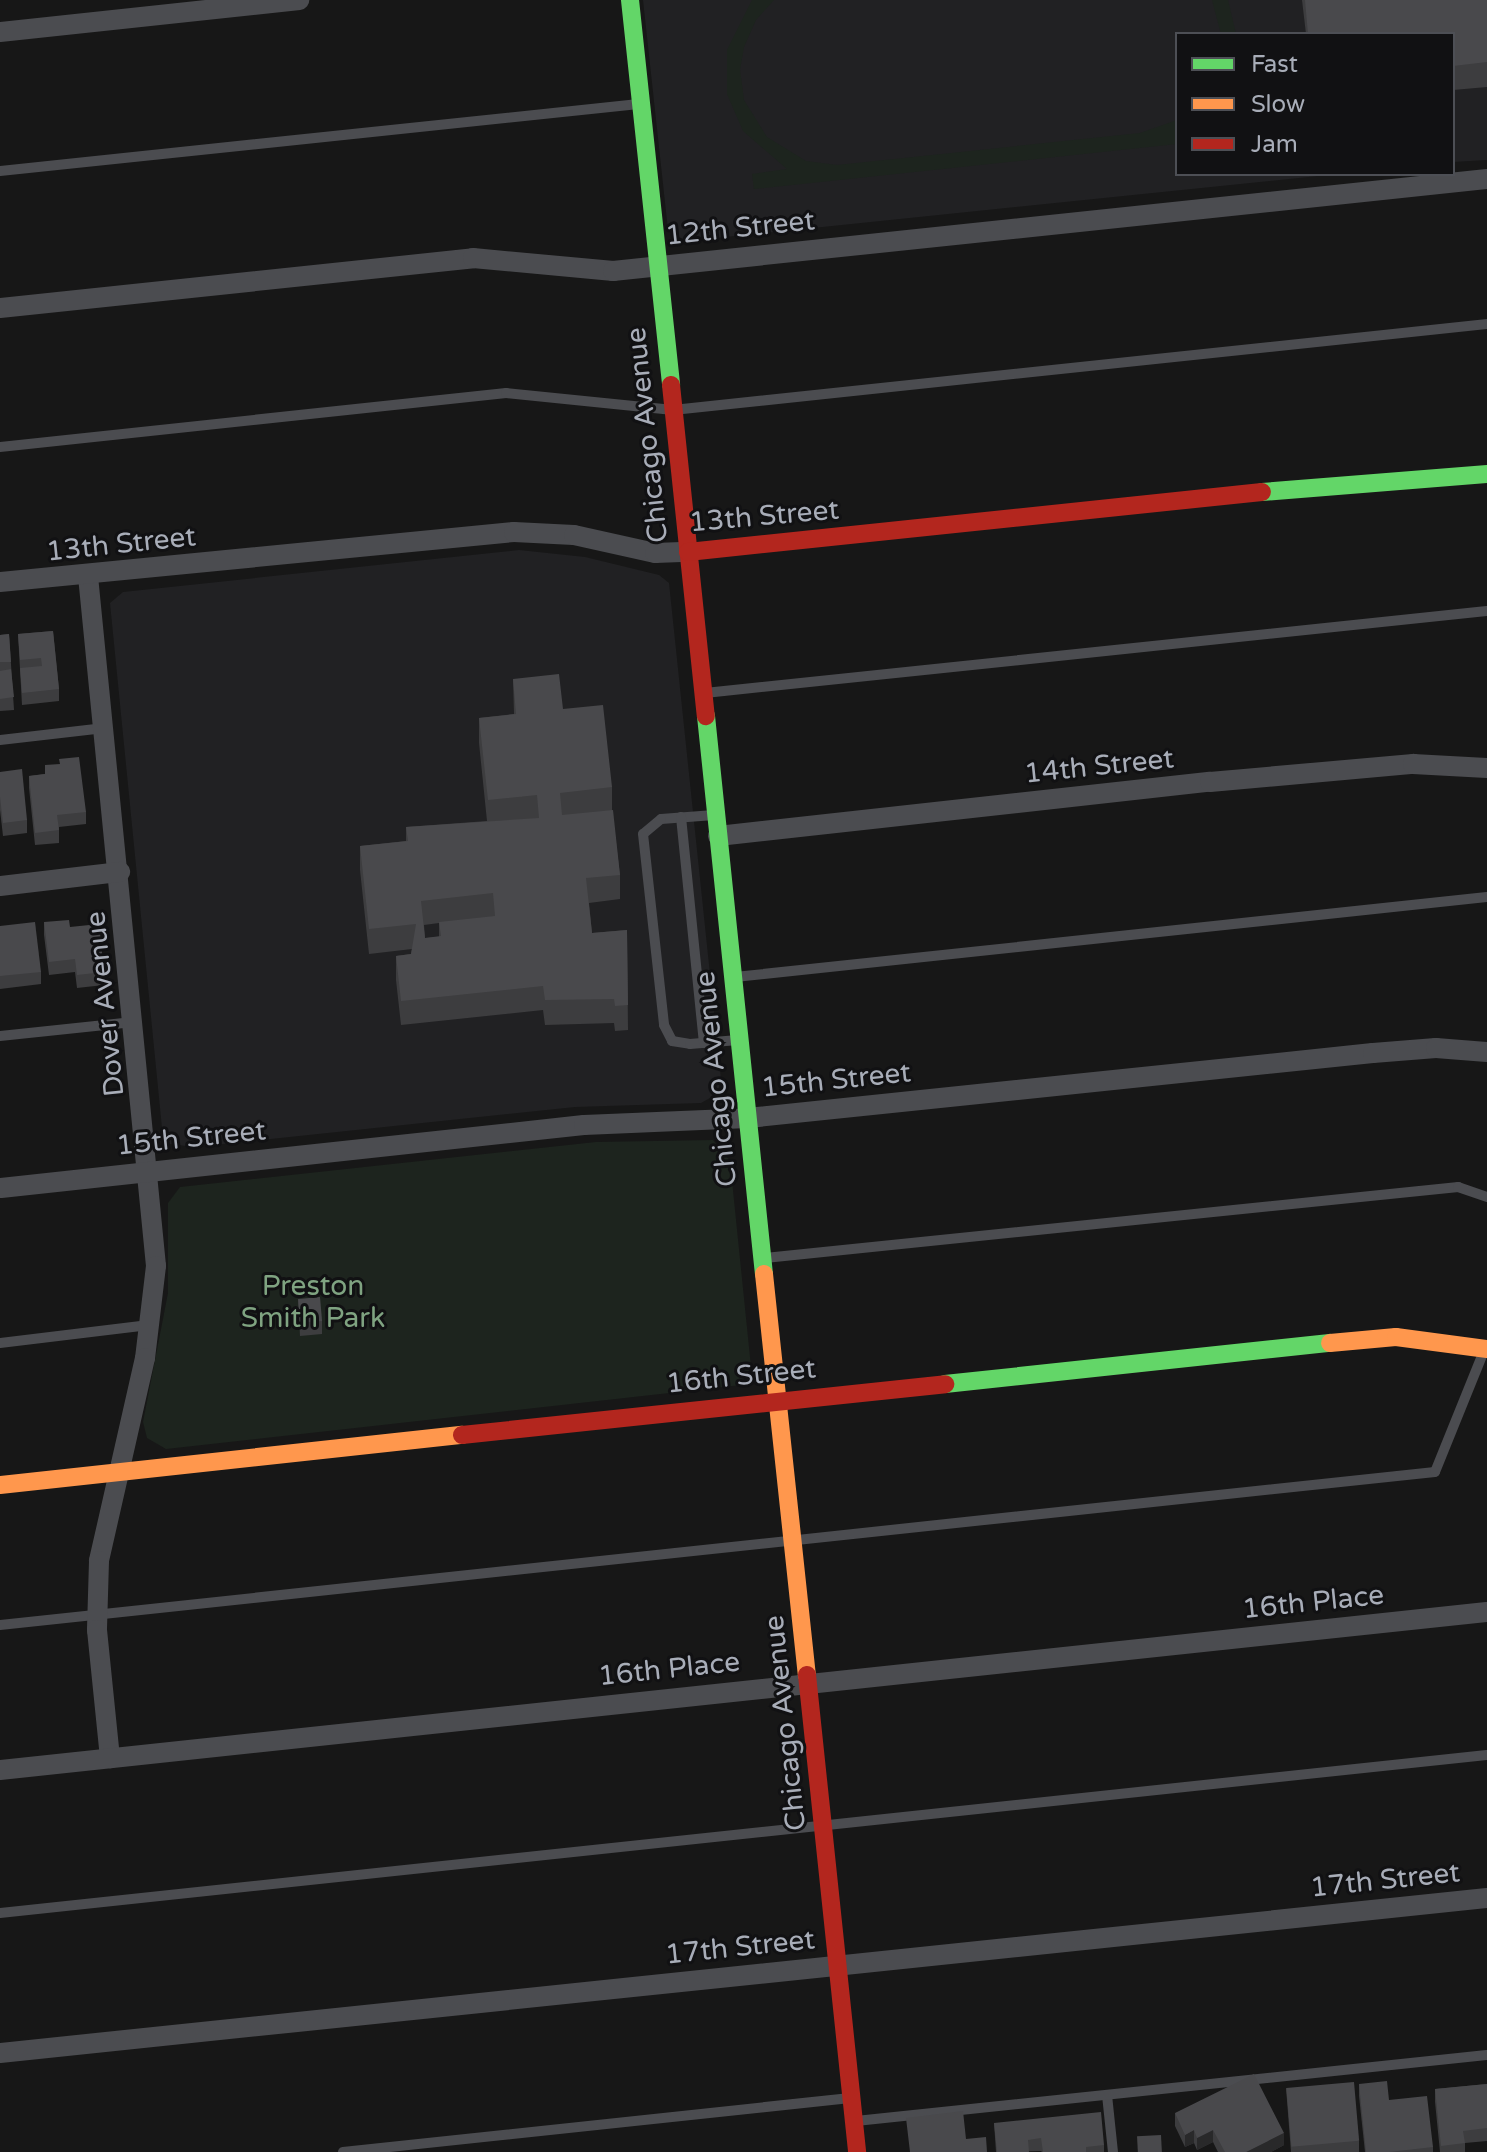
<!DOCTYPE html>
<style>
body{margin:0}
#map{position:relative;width:1487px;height:2152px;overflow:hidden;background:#171717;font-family:"Varela Round",sans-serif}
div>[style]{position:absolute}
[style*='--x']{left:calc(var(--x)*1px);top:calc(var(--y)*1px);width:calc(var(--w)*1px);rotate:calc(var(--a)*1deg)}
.built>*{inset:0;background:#212123}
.green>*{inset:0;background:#1d241e}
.lane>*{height:10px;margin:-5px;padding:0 5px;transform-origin:5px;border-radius:5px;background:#4b4c50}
.street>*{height:20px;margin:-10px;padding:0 10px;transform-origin:10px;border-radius:10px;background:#4b4c50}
.fast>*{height:18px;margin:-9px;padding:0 9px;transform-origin:9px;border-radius:9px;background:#63d668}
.slow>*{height:18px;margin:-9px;padding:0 9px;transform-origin:9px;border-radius:9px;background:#ff974d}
.jam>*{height:18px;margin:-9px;padding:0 9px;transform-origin:9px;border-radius:9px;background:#b3261e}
.wall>*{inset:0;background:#3d3d3f}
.shaded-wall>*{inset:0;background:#29292a}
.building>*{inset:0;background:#49494c;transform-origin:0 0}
span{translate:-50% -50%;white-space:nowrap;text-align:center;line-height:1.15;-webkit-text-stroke:6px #111113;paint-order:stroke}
.street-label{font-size:28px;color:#a8adb8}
.park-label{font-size:28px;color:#7fa381}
.legend{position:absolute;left:1175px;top:32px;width:280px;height:144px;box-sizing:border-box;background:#111113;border:2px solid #4d4f55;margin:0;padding:10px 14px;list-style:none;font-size:24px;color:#a8adb8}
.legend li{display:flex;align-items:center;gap:16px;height:40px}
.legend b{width:40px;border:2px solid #4d4f55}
</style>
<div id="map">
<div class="built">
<i style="clip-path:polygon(643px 0,1487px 0,1487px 160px,1453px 162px,1453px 34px,1177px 34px,1177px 174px,1337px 174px,686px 241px,668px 230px)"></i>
<i style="clip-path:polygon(519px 550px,585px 557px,659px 575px,669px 583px,721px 1079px,717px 1094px,701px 1103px,575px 1107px,194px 1147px,170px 1144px,162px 1128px,110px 603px,123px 592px)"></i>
</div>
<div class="green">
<i style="clip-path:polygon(752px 0,774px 0,756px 20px,744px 47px,740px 70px,744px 100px,767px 137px,806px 161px,837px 165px,1140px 133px,1177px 120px,1177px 144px,754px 189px,752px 174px,787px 169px,743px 131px,727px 94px,727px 50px)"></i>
<i style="clip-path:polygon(1212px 0,1228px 0,1236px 34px,1221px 34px)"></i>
<i style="clip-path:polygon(713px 1140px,730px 1161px,751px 1367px,741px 1385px,166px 1449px,147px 1438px,143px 1422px,168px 1293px,168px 1203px,180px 1187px,596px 1142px)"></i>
</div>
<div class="lane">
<i style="--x:0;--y:171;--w:642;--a:-5.99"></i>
<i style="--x:0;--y:447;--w:509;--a:-6.09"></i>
<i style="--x:506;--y:393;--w:168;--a:5.8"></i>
<i style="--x:673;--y:410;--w:819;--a:-6.03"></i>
<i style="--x:705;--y:693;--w:786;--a:-5.99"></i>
<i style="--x:0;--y:740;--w:105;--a:-6.6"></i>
<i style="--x:714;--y:815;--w:53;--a:175.7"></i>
<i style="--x:661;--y:819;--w:23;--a:140"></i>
<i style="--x:643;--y:834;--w:192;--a:83.7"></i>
<i style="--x:664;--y:1025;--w:18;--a:63"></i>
<i style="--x:672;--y:1041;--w:18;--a:9"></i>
<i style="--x:690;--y:1044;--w:48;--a:-4.8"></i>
<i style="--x:681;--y:817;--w:227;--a:84.2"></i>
<i style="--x:735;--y:977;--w:756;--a:-6.07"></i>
<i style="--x:0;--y:1036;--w:134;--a:-6"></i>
<i style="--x:765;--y:1258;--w:697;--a:-5.85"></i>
<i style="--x:1458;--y:1187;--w:31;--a:19"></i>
<i style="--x:0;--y:1343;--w:150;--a:-6.9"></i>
<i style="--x:0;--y:1625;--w:1443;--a:-6.09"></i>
<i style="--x:1435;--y:1472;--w:131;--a:-68"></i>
<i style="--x:0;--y:1913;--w:1495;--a:-6.07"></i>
<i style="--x:1107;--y:2095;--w:57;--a:84"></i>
<i style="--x:856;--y:2121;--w:634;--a:-5.97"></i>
<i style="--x:343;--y:2152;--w:510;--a:-6.08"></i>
</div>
<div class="street">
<i style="--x:0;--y:32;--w:301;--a:-6.1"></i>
<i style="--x:0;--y:308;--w:476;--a:-6"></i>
<i style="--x:473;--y:258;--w:141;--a:5.3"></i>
<i style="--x:613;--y:271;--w:879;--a:-6.01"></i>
<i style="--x:88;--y:576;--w:693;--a:84.37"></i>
<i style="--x:156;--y:1266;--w:93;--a:96.8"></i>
<i style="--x:145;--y:1358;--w:208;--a:102.8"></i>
<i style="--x:99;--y:1561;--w:69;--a:91.7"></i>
<i style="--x:97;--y:1630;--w:129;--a:84.2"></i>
<i style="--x:0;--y:582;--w:516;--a:-5.56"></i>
<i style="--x:514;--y:532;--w:60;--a:2.9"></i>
<i style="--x:574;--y:535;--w:83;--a:12.5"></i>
<i style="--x:655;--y:553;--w:33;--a:-2"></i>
<i style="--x:718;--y:836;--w:495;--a:-6.3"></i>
<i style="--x:1210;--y:782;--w:204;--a:-5.1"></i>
<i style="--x:1413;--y:764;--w:74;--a:3.1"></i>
<i style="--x:0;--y:886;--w:121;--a:-6.7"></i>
<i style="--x:1;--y:1188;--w:586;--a:-6.17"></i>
<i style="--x:584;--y:1125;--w:164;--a:-2.4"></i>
<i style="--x:748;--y:1118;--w:628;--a:-5.94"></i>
<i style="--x:1373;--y:1053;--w:63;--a:-4.5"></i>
<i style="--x:1436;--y:1048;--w:51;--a:4.5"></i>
<i style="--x:0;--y:1770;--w:1495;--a:-6.07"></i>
<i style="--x:0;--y:2053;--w:1495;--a:-5.95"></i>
</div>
<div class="fast">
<i style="--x:630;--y:0;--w:387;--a:83.9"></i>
<i style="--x:1262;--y:492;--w:226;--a:-4.6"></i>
<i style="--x:706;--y:716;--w:561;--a:84.07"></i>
<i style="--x:945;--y:1384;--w:387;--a:-6.1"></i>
</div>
<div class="slow">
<i style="--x:764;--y:1274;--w:403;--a:83.9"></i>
<i style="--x:1330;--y:1343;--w:66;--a:-5.2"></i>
<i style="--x:1396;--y:1337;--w:92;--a:7.5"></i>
<i style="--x:0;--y:1485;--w:465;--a:-6.2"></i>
</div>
<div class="jam">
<i style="--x:671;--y:385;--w:333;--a:84"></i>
<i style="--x:688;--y:552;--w:577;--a:-5.97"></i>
<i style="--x:462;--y:1435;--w:486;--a:-6"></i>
<i style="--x:807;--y:1675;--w:480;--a:84"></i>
</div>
<div class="wall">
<i style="clip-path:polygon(1302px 0,1487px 0,1487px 87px,1453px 90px,1453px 34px,1306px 34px)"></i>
<i style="clip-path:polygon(53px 631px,59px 689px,59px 701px,22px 705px,18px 634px)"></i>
<i style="clip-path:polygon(9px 634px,14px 710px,0 711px,0 635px)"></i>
<i style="clip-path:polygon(evenodd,513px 679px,563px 709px,612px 787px,612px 810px,620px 875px,620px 899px,589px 903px,592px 933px,627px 930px,628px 1030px,615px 1031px,614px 1023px,545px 1025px,543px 1010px,401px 1025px,396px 980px,396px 956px,411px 954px,412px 949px,369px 954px,360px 870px,360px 846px,406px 841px,406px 827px,487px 821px,479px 743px,479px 718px,514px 714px,513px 679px,439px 923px,439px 937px,425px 938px,424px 925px,439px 923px)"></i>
<i style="clip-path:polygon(45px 765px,86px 812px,86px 824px,59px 827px,59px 843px,35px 845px,29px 788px,29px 776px,45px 774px)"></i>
<i style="clip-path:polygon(0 772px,27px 820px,27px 833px,3px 836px,0 810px)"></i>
<i style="clip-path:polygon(44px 922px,70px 927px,104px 972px,104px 985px,77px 988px,75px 972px,49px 975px,44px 935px)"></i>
<i style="clip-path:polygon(0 926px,41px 972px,41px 984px,0 989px)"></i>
<i style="clip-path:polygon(298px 1299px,322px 1321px,322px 1334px,300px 1336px)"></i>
<i style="clip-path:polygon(1359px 2084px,1389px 2100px,1433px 2147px,1433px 2152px,1365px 2152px,1359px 2096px)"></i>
<i style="clip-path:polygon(1487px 2084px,1487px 2141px,1465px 2143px,1465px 2152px,1440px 2152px,1435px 2102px,1435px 2089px)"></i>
<i style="clip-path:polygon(1286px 2088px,1359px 2141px,1359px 2152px,1291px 2152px)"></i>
<i style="clip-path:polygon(1175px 2113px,1284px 2145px,1271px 2152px,1218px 2152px,1213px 2142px,1197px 2150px,1194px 2143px,1185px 2147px,1175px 2126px)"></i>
<i style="clip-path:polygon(994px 2123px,1104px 2145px,1104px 2152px,1042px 2152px,1041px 2151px,996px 2152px)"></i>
</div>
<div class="shaded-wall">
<i style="clip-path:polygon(1194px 2130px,1194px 2143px,1185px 2147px,1185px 2135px)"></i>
<i style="clip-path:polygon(1213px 2130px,1213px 2142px,1197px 2150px,1197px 2138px)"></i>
<i style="clip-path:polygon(1284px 2133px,1284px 2145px,1271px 2152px,1246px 2152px)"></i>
</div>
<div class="building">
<i style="clip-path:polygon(1305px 0,1487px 0,1487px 62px,1453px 66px,1453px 34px,1308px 34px)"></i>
<i style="clip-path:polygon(53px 631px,59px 689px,22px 693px,20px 668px,42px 666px,41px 658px,20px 660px,18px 634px)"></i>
<i style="clip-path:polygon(9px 634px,11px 662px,0 662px,0 635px)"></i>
<i style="clip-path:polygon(11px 669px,14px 697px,0 699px,0 671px)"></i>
<i style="clip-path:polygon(evenodd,559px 674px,563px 709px,603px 705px,612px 787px,560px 793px,562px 815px,613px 810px,620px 875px,586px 878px,592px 933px,627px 930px,628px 1005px,615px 1006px,614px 999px,545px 1000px,543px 986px,401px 1001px,396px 956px,411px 954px,416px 924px,369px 929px,360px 846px,408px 841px,406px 827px,539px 818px,537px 795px,488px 800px,479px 718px,516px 714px,513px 679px,559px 674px,493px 893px,495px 916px,439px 922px,441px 936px,425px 938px,421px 901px,493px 893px)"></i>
<i style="clip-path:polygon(79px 757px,86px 812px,57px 815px,59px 830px,35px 833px,29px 776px,45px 774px,45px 765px,60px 764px,59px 759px)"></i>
<i style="clip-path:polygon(22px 769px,27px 820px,3px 823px,0 797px,0 772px)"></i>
<i style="clip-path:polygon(69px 920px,70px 927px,99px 924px,104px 972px,77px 975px,75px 959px,49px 962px,44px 922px)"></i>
<i style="clip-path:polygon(35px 922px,41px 972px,0 976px,0 926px)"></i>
<i style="left:320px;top:1297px;width:24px;height:22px;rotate:85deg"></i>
<i style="clip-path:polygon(1254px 2074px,1284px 2133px,1246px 2152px,1225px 2152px,1213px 2130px,1197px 2138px,1194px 2130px,1185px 2135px,1175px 2113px)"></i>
<i style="clip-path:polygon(1387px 2081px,1389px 2100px,1427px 2096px,1433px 2147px,1389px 2152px,1366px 2152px,1359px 2084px)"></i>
<i style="left:1354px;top:2082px;width:59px;height:68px;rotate:85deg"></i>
<i style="clip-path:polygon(1487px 2084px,1487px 2128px,1463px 2131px,1465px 2143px,1441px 2146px,1435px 2089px)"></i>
<i style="clip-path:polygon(963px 2111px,966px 2139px,986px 2137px,987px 2152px,910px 2152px,906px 2118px)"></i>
<i style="clip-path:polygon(1101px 2112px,1104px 2145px,1086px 2147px,1086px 2152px,1043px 2152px,1041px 2138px,1028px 2140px,1029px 2152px,997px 2152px,994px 2123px)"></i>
<i style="left:1161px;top:2135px;width:17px;height:24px;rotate:87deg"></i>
</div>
<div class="street-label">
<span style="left:740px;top:228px;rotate:-6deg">12th Street</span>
<span style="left:647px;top:435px;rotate:-96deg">Chicago Avenue</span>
<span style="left:764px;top:516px;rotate:-5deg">13th Street</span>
<span style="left:121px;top:544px;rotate:-6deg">13th Street</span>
<span style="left:1099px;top:766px;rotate:-6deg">14th Street</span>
<span style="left:105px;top:1004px;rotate:-96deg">Dover Avenue</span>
<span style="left:716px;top:1079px;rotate:-96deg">Chicago Avenue</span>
<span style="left:836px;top:1080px;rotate:-6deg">15th Street</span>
<span style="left:191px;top:1138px;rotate:-6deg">15th Street</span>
<span style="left:741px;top:1376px;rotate:-6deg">16th Street</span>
<span style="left:1313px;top:1602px;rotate:-6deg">16th Place</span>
<span style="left:669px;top:1669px;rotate:-6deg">16th Place</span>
<span style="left:785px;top:1723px;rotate:-96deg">Chicago Avenue</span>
<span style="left:1385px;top:1880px;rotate:-6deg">17th Street</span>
<span style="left:740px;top:1947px;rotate:-6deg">17th Street</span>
</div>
<div class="park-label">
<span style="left:313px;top:1302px">Preston<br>Smith Park</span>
</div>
<ul class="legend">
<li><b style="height:10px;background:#63d668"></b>Fast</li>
<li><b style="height:10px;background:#ff974d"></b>Slow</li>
<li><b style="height:10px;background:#b3261e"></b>Jam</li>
</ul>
</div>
